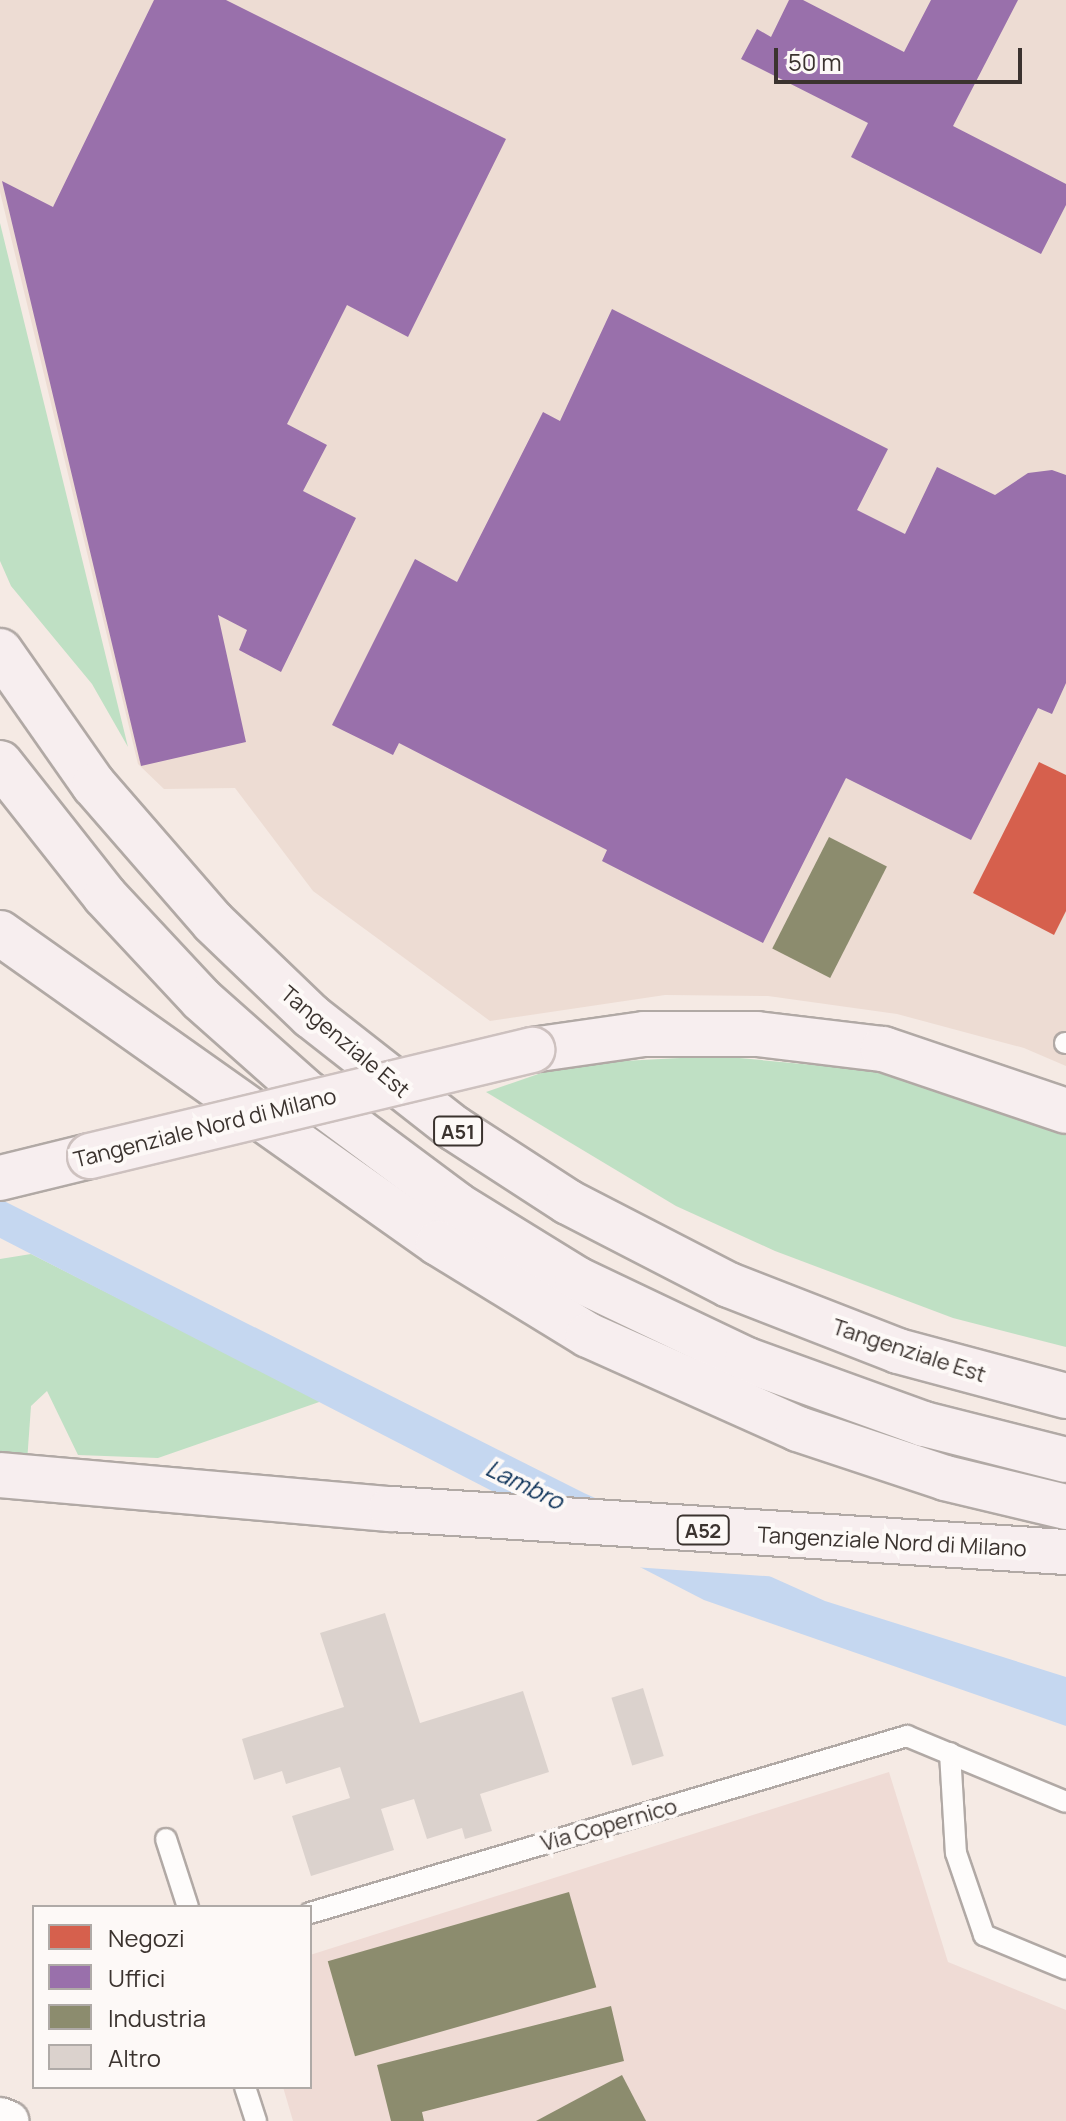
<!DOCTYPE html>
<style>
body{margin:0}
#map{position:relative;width:1066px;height:2121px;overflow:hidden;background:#f5eae4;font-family:Manrope,sans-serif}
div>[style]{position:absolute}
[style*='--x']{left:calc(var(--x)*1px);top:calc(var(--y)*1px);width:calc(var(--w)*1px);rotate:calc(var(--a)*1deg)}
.commercial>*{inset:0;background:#eddcd3}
.industrial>*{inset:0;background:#efdbd5}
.green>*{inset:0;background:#bfe0c4}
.water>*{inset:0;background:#c5d7f0}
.pier>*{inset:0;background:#f5eae4}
.shops>*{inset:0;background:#d6604d}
.offices>*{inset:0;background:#9970ab}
.industry>*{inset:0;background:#8c8c6e;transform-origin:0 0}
.building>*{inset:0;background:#dbd2cd;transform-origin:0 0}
.roads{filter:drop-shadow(2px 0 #b1a9a5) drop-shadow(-2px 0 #b1a9a5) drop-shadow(0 2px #b1a9a5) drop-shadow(0 -2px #b1a9a5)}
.service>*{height:20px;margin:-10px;padding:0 10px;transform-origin:10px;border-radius:10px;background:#fefcfb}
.minor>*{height:40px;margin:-20px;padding:0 20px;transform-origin:20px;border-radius:20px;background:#fefcfb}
.motorway>*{height:44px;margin:-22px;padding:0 22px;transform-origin:22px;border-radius:22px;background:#f7eeef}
.bridges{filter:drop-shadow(2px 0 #cdc1bf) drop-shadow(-2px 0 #cdc1bf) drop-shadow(0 2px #cdc1bf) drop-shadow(0 -2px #cdc1bf)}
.motorway-bridge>*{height:44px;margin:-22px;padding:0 22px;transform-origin:22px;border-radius:22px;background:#f7eeef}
span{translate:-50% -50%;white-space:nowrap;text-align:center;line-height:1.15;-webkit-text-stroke:8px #fdf9f7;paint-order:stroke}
.shield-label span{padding:2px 6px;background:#fdf9f7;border:2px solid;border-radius:6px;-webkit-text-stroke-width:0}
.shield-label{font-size:20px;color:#3b332f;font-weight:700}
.street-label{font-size:22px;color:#3b332f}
.water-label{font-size:24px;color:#0d3259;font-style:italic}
.legend{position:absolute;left:32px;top:1905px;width:280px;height:184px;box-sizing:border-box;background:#fdf9f7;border:2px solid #afaaa7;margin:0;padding:10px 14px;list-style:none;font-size:24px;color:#3b332f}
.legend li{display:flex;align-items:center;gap:16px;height:40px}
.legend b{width:40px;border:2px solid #afaaa7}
.scale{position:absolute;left:774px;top:48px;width:248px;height:36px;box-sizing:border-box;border:4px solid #3b332f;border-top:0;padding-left:10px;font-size:24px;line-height:28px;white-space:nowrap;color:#3b332f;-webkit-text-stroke:6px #fdf9f7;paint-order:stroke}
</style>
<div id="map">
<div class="commercial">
<i style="clip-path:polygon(0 0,1066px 0,1066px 1066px,1024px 1048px,897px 1014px,768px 996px,665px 995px,490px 1021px,313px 891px,235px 788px,164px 789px,138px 764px,0 192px)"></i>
</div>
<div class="industrial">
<i style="clip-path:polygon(889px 1772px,948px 1962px,1066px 2010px,1066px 2121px,293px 2121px,283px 2087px,310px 2087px,310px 1955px)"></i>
</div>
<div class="green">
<i style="clip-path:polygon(0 223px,128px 747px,92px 684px,11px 586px,0 561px)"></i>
<i style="clip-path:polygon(718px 1056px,867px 1070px,958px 1094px,1066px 1135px,1066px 1347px,953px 1318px,775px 1251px,676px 1206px,486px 1092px,547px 1071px,604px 1062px)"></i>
<i style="clip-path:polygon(31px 1254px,179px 1329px,322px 1401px,158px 1458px,78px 1455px,47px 1391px,31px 1406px,27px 1462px,0 1451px,0 1259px)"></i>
</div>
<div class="water">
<i style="clip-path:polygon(0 1199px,584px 1493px,825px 1601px,1066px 1677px,1066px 1726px,704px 1600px,0 1238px)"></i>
</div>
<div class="pier">
<i style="clip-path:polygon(497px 1496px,621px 1505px,780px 1577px,633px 1567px)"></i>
</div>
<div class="shops">
<i style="clip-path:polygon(1039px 762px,1066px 775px,1066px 911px,1054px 935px,973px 893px)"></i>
</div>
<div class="offices">
<i style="clip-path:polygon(154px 0,226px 0,506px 139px,408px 337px,347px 305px,287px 424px,327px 445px,303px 491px,356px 518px,281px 672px,239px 650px,247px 630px,218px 615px,246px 742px,141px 766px,2px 181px,53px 207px)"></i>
<i style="clip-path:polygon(789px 0,803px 0,904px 52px,931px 0,1018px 0,953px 126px,1066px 184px,1066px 205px,1041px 254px,851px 157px,868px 123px,741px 59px,757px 29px,771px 37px)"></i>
<i style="clip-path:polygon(612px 309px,888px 449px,857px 510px,905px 534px,937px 467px,995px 495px,1028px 473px,1052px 470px,1066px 475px,1066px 683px,1052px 714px,1038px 708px,971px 840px,846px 778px,763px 943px,602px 861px,607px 850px,399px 743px,393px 755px,332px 725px,415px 559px,457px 582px,543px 412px,560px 421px)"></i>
</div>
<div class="industry">
<i style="left:829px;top:837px;width:65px;height:125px;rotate:27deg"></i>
<i style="left:569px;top:1892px;width:99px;height:251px;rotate:74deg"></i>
<i style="clip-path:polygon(611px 2006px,624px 2061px,422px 2112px,424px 2121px,391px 2121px,377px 2065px)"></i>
<i style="clip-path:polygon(622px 2075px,646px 2121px,536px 2121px)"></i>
</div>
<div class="building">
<i style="clip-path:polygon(385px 1613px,420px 1723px,523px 1691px,549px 1772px,480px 1794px,492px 1831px,465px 1839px,462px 1828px,427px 1839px,414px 1799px,381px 1809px,394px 1850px,311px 1876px,292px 1816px,350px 1798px,340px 1767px,286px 1784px,282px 1771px,254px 1780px,242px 1739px,344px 1707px,320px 1633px)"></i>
<i style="left:643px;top:1688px;width:71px;height:33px;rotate:73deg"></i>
</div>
<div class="roads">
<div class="service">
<i style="--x:1065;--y:1043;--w:1;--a:0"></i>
<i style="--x:950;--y:1753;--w:100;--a:86.6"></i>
<i style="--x:956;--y:1853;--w:87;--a:71.1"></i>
<i style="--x:984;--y:1935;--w:89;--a:22.5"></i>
<i style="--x:166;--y:1839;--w:71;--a:72.1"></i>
<i style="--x:310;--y:1913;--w:623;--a:-16.51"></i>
<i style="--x:907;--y:1736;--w:172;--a:22.5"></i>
<i style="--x:245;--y:2087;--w:36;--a:72"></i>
</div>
<div class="minor">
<i style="--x:0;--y:2118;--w:9;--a:21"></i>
</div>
<div class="motorway">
<i style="--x:0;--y:651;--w:164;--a:55"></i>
<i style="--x:94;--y:785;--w:181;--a:49"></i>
<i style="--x:213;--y:922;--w:136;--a:43.8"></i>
<i style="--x:311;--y:1016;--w:182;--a:38.1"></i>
<i style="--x:454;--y:1128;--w:136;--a:33"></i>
<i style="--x:568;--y:1202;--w:181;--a:27.3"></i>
<i style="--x:729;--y:1285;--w:181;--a:21.3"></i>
<i style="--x:898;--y:1351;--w:174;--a:15"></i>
<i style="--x:0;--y:763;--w:169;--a:51.7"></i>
<i style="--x:105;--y:896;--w:141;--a:47"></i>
<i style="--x:201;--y:999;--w:142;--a:41.6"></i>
<i style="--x:307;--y:1093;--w:187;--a:36.7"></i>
<i style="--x:457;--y:1205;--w:141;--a:31.7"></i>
<i style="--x:577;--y:1279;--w:188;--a:25.5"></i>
<i style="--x:747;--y:1360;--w:188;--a:19.9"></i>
<i style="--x:924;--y:1424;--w:146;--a:14.2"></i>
<i style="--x:0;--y:933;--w:537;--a:35.29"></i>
<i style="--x:438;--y:1243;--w:176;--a:31.5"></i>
<i style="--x:588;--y:1335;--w:230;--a:24.1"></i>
<i style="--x:798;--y:1429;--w:155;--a:18.4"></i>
<i style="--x:945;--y:1478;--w:124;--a:13.5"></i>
<i style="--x:532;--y:1050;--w:113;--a:-8.1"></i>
<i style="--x:644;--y:1034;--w:113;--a:0"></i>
<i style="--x:757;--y:1034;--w:127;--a:6.8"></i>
<i style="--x:883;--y:1049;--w:193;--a:18.7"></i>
<i style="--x:0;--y:1178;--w:93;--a:-13.7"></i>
<i style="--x:0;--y:1475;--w:392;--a:5"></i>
<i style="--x:391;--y:1509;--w:676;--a:3.65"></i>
</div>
</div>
<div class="bridges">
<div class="motorway-bridge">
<i style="--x:90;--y:1156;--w:455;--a:-13.5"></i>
</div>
</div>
<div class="shield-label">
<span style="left:458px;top:1131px">A51</span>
<span style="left:703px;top:1530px">A52</span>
</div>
<div class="street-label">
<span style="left:345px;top:1042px;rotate:40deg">Tangenziale Est</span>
<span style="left:205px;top:1128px;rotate:-14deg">Tangenziale Nord di Milano</span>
<span style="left:909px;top:1351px;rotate:18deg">Tangenziale Est</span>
<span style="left:892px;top:1542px;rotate:3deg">Tangenziale Nord di Milano</span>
<span style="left:609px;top:1825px;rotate:-16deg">Via Copernico</span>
</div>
<div class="water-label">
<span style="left:525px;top:1484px;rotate:26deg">Lambro</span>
</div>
<ul class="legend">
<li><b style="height:22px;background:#d6604d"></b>Negozi</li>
<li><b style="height:22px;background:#9970ab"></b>Uffici</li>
<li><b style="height:22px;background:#8c8c6e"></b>Industria</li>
<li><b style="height:22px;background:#dbd2cd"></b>Altro</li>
</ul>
<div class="scale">50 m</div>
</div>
